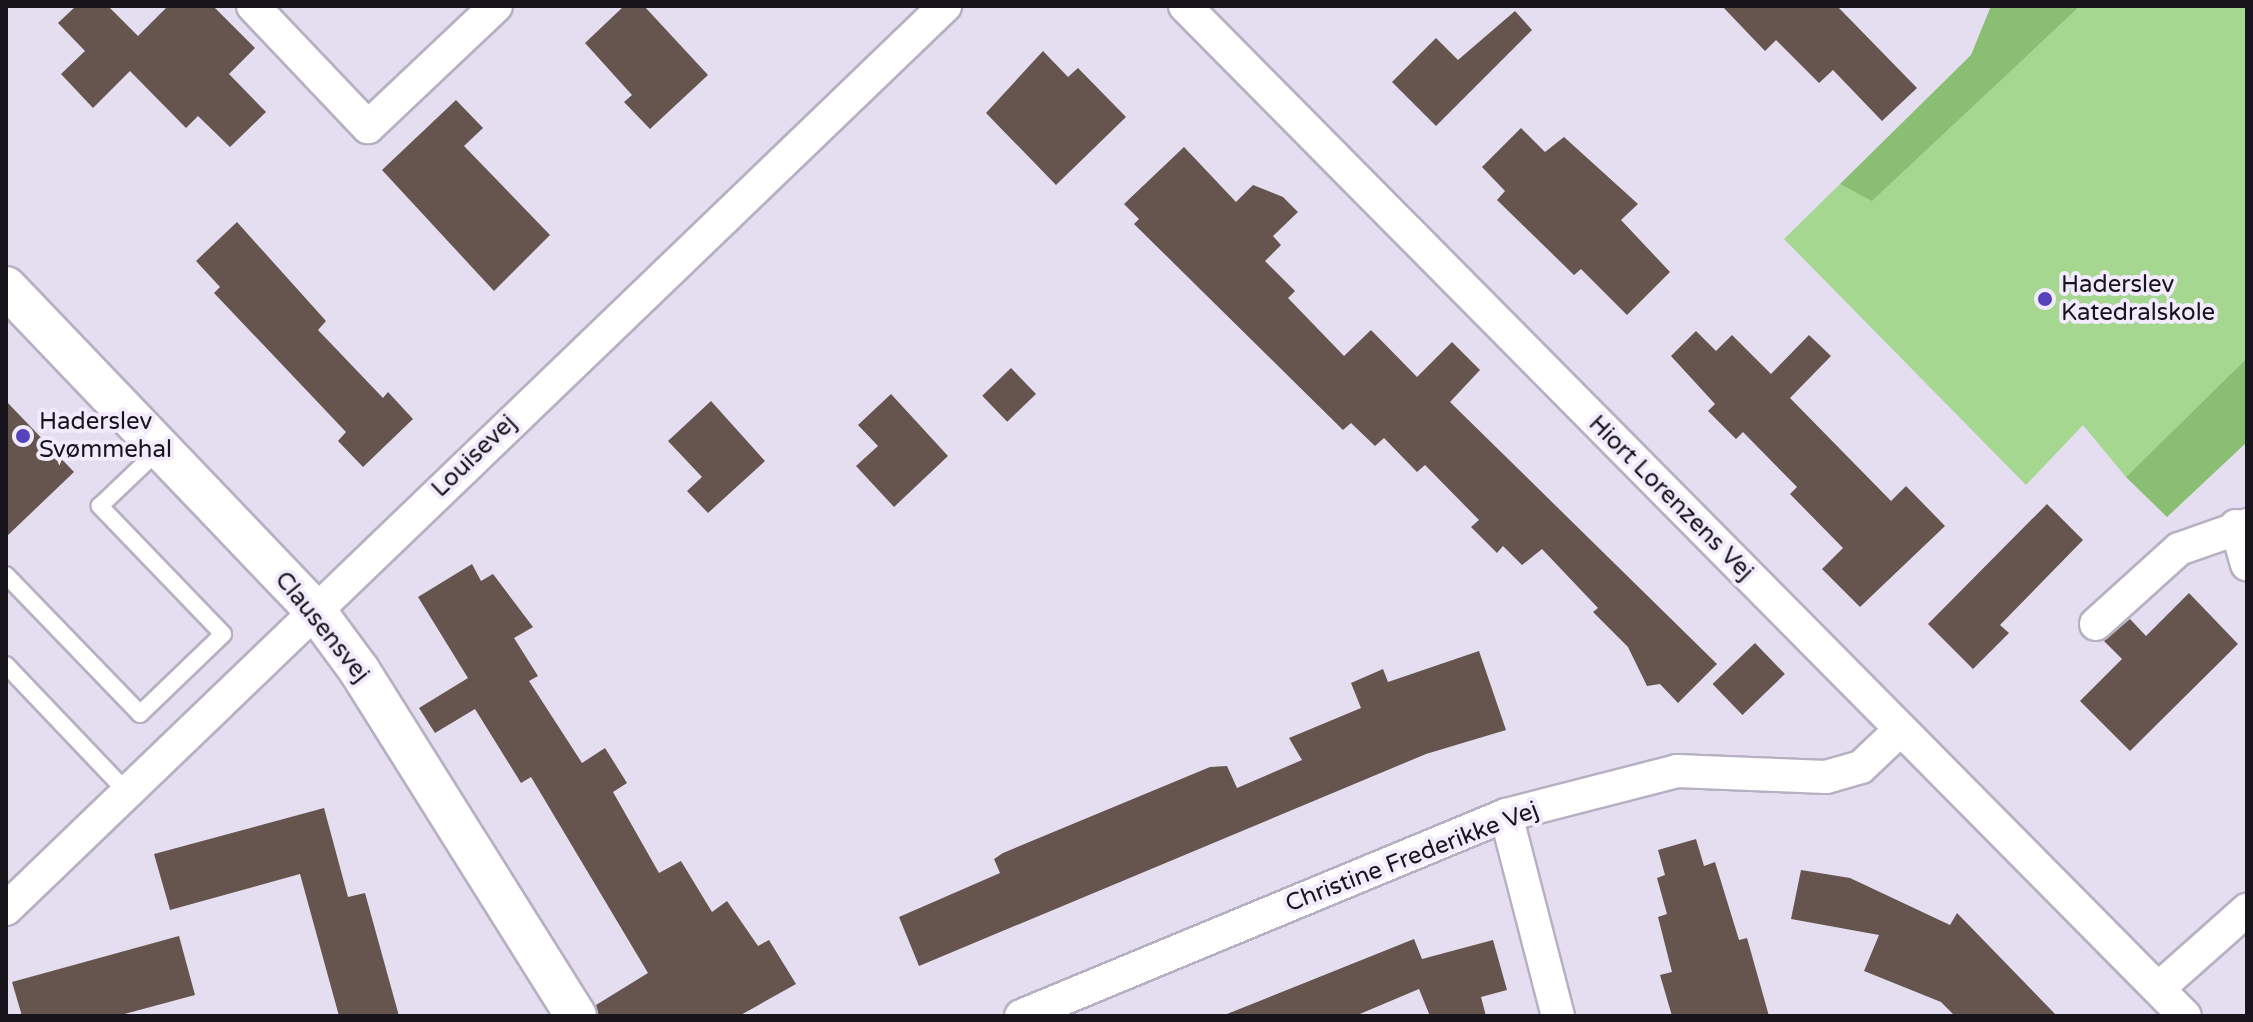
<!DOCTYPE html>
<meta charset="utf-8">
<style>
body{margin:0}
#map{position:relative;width:2253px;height:1022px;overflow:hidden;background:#e4def0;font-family:"Varela Round",sans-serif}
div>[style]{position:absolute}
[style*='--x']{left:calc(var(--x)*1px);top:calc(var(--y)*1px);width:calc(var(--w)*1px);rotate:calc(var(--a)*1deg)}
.green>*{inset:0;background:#a5d791}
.forest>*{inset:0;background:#89be73}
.building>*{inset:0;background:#66554e;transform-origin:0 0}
.roads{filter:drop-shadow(2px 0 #b6b1c2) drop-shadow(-2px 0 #b6b1c2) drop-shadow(0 2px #b6b1c2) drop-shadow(0 -2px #b6b1c2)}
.service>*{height:16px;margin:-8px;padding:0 8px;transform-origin:8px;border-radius:8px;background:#fff}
.minor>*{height:32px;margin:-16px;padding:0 16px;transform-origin:16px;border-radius:16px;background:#fff}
.tertiary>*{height:40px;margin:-20px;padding:0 20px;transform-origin:20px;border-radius:20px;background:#fff}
.dots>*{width:22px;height:22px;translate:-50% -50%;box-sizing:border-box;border:4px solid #f1ebfd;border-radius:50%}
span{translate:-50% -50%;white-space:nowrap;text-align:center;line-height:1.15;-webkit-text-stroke:8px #f1ebfd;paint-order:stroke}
.poi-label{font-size:24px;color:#17151b}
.left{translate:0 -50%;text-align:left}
.street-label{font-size:24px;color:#17151b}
.frame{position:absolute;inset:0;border:8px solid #17151b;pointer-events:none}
</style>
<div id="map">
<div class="green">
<i style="clip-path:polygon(2080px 6px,2247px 6px,2247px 358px,2126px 477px,2083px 425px,2026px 485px,1784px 239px,1840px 184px,1873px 200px)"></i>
</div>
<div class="forest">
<i style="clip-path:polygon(1991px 6px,2080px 6px,1872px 201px,1840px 184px,1971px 55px)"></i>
<i style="clip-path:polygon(2247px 358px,2247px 442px,2167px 517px,2126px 477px)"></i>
</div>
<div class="building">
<i style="clip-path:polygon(76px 6px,108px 6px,138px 36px,168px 6px,213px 6px,255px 48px,229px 74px,266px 112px,230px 147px,198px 116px,186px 128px,130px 71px,93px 108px,61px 74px,85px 51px,58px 23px)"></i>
<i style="clip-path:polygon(624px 6px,644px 6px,708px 75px,650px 129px,624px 102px,632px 95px,585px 43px)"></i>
<i style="clip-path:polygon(1722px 6px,1837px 6px,1917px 88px,1882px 121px,1833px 70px,1819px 83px,1776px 40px,1765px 51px)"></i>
<i style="clip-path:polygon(1515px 11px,1532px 30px,1436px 126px,1392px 82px,1436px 38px,1458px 60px)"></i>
<i style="clip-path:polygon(1043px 51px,1068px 77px,1078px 68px,1126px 117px,1056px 185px,986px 113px)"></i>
<i style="clip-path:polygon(456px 100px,483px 128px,464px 146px,550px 235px,494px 291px,382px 170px)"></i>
<i style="clip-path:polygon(1521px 128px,1545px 152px,1564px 137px,1638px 204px,1621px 220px,1670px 272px,1627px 315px,1581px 269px,1574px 275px,1497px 200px,1505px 191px,1482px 167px)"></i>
<i style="clip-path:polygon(1184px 147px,1236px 202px,1253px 185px,1283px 197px,1298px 212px,1273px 236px,1281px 245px,1265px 261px,1295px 291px,1288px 298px,1344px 356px,1371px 330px,1417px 377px,1452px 342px,1480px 370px,1450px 402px,1717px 664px,1678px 703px,1660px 684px,1647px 686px,1628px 647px,1593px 612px,1598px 608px,1542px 549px,1522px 565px,1503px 546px,1497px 553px,1471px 527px,1479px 520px,1425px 465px,1417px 472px,1384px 438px,1375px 446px,1351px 423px,1343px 430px,1134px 224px,1139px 219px,1124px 204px)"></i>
<i style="clip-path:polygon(237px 222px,326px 321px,318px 330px,383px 398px,388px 392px,413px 419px,363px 467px,338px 441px,346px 432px,214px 293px,220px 287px,196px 261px)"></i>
<i style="clip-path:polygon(1696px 331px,1716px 351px,1732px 335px,1771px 374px,1809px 335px,1831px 356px,1790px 398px,1891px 501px,1906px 486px,1945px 526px,1860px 607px,1822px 569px,1843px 548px,1790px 494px,1797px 487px,1743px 432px,1736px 439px,1708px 411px,1715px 404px,1671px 356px)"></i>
<i style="left:1011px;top:368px;width:36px;height:40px;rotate:46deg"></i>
<i style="clip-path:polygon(891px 394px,948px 456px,894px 507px,856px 466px,878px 446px,858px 425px)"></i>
<i style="clip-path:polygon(6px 401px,74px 472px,6px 537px)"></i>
<i style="clip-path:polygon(711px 401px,765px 461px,708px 513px,687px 491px,702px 477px,668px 441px)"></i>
<i style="clip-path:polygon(2047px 504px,2083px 540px,2000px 625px,2009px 633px,1973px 669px,1928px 624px)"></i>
<i style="clip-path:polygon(472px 564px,481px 581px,493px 574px,533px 627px,514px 638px,538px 676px,529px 681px,582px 763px,605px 748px,627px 783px,613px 792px,659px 873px,681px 861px,712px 912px,727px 901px,758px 946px,769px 940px,796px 984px,739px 1016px,599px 1016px,596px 1005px,648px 973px,531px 777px,521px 783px,475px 709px,435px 733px,419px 708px,468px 678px,418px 597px)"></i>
<i style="clip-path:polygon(2189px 593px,2238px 644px,2130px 751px,2080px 701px,2122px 659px,2104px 641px,2130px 619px,2146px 636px)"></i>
<i style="left:1755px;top:643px;width:43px;height:59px;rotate:46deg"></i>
<i style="clip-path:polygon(1479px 651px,1506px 730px,1426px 754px,919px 966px,899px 917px,1000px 873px,994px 859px,1003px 853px,1210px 767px,1227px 766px,1237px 788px,1302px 760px,1289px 738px,1361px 708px,1351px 683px,1383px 669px,1388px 682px)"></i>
<i style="clip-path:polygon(324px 808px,348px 897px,365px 893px,399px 1016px,339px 1016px,300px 874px,170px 910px,154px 854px)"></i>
<i style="clip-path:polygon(1696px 839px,1704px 866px,1715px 862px,1739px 940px,1747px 938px,1769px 1016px,1672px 1016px,1660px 975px,1672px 972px,1658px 917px,1667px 914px,1657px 878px,1665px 875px,1658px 850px)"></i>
<i style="clip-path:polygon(1801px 870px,1850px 878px,1950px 925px,1957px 913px,2057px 1016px,1955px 1016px,1941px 1002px,1864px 971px,1879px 935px,1791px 919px)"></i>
<i style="clip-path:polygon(179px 936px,195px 995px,117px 1016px,22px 1016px,12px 982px)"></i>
<i style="clip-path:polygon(1414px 939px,1422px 959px,1493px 940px,1507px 990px,1481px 997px,1486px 1016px,1430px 1016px,1419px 989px,1355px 1016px,1222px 1016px)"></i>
</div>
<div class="roads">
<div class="service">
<i style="--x:6;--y:575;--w:193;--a:46"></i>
<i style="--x:140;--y:714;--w:115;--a:-43.9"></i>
<i style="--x:223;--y:634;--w:178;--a:-133.9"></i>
<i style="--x:100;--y:506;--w:84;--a:-43.6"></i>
<i style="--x:6;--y:665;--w:175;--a:46.4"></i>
</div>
<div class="minor">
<i style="--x:253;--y:6;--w:167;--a:46.5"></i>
<i style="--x:368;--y:127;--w:176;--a:-43.4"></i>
<i style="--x:1185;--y:6;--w:1421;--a:45.29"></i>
<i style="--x:2236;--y:526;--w:40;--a:74"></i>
<i style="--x:2096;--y:624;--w:112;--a:-42.1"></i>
<i style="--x:2179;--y:549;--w:72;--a:-19.4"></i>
<i style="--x:1506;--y:815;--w:208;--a:75.5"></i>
<i style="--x:6;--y:909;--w:1303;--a:-43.88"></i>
<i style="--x:2159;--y:988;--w:118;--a:-41.6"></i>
<i style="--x:1021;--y:1016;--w:525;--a:-22.51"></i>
<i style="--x:1506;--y:815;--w:177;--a:-14.4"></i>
<i style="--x:1677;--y:771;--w:149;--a:2.3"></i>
<i style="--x:1826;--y:777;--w:36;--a:-16"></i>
<i style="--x:1861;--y:767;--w:54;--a:-43.5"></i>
</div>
<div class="tertiary">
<i style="--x:6;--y:287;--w:446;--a:46.3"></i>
<i style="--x:314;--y:609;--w:76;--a:53.6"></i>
<i style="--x:359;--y:670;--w:408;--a:57.9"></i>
</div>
</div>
<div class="dots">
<i style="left:2045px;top:299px;background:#5443ba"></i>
<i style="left:23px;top:436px;background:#5443ba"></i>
</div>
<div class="poi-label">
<span class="left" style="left:2061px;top:299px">Haderslev<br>Katedralskole</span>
<span class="left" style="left:39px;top:436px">Haderslev<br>Svømmehal</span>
</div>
<div class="street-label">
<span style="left:474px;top:456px;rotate:-44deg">Louisevej</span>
<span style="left:1671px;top:498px;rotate:45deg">Hiort Lorenzens Vej</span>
<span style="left:322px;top:627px;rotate:51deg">Clausensvej</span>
<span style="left:1412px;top:857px;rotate:-21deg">Christine Frederikke Vej</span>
</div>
<div class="frame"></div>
</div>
